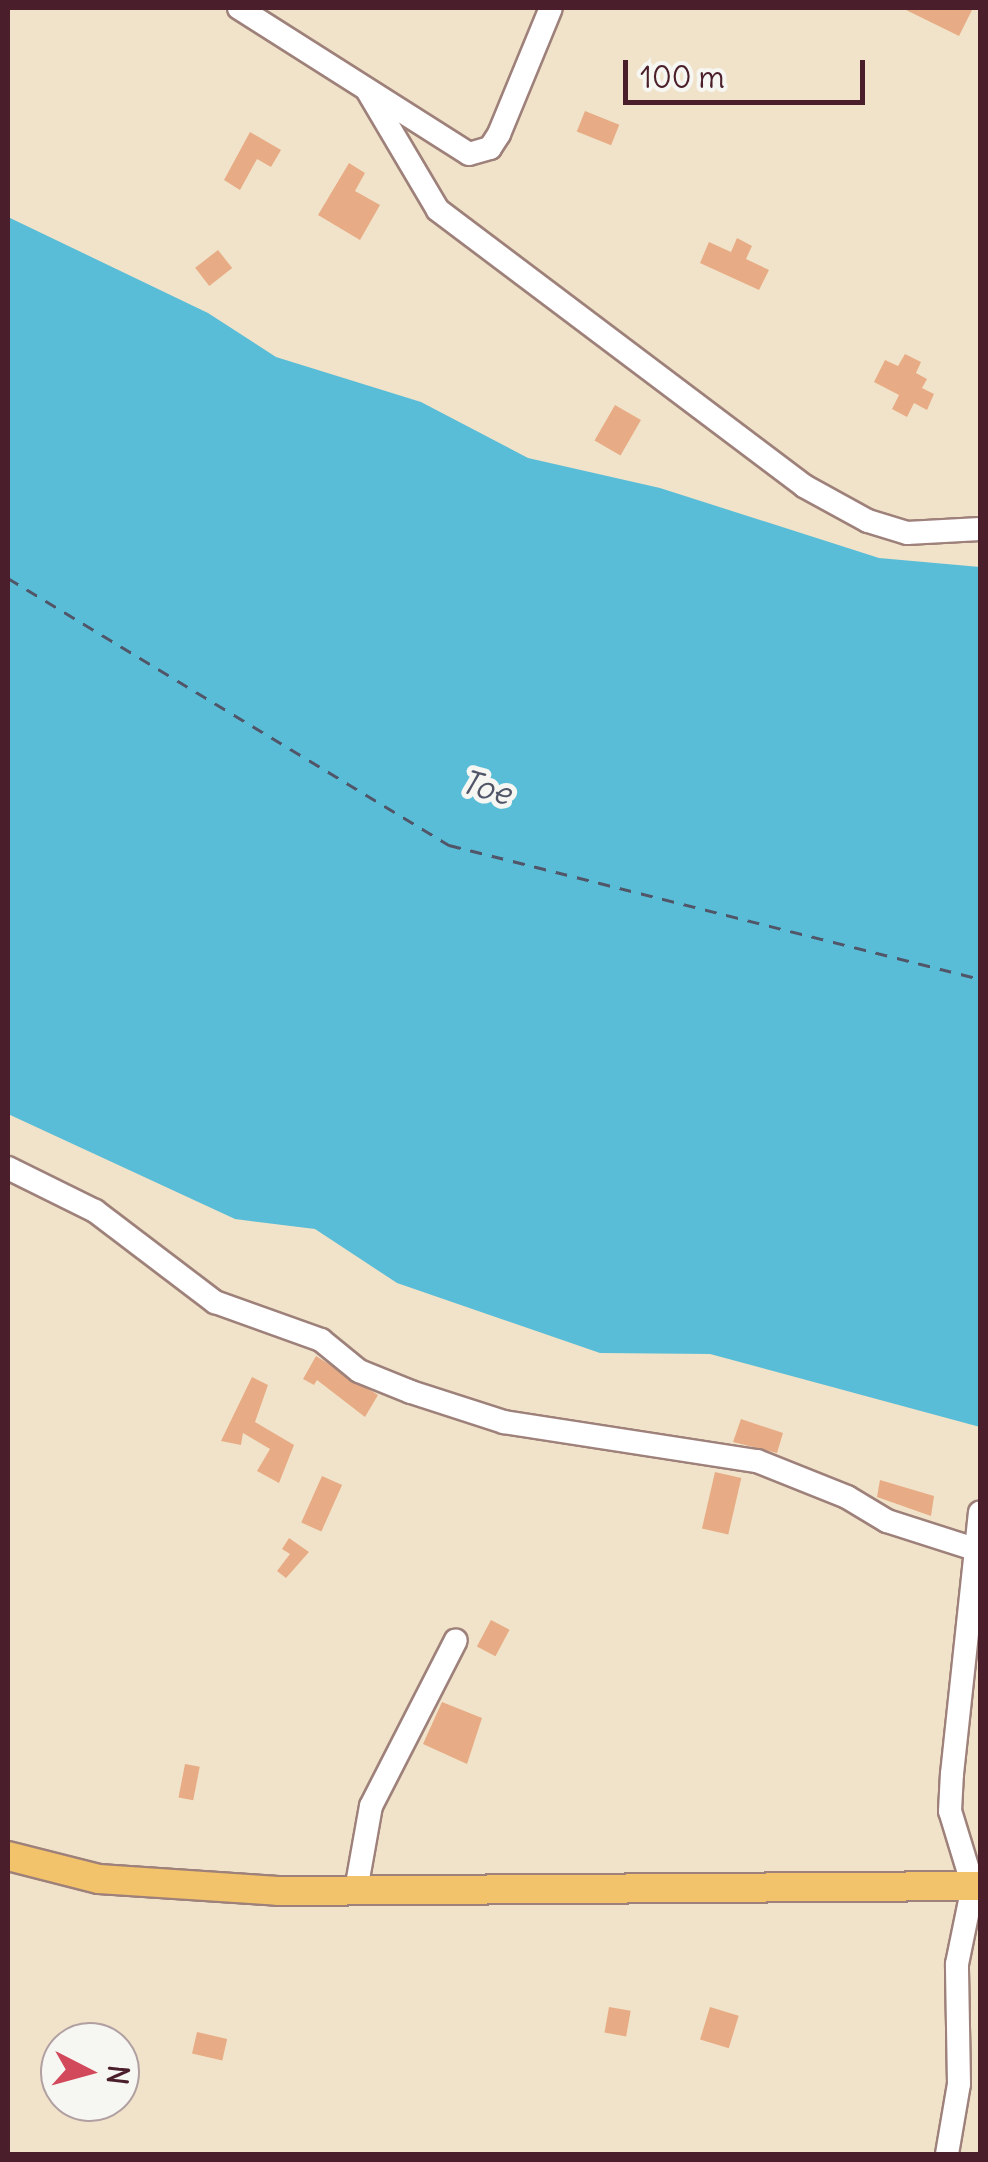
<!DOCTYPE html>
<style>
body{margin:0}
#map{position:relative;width:988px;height:2162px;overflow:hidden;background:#f1e3c9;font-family:Delius,sans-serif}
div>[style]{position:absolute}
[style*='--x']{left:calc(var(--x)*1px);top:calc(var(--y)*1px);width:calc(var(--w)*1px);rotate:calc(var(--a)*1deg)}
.water>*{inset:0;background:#5abdd8}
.ferry>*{height:2.5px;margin-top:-1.25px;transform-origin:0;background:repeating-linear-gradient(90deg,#505668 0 12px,transparent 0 22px)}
.building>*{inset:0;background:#e7ac85;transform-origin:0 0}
.roads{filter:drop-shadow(2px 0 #9e817a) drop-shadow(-2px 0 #9e817a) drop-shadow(0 2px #9e817a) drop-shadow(0 -2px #9e817a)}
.minor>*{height:22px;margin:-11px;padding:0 11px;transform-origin:11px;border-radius:11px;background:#fff}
.major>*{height:28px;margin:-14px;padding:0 14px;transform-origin:14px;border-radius:14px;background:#f2c36a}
span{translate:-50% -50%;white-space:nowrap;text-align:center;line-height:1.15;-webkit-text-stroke:10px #f6f6f2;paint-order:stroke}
.water-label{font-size:32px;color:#505668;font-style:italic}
.frame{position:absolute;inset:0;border:10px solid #4a1f2b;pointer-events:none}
.north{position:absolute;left:40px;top:2022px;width:100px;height:100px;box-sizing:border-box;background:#f6f6f2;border:2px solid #b1a0a2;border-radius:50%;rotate:96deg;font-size:28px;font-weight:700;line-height:40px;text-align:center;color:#4a1f2b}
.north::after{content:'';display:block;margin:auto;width:35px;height:45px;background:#d1495b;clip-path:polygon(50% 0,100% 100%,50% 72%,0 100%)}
.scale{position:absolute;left:623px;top:60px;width:242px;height:45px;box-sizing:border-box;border:5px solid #4a1f2b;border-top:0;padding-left:12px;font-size:30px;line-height:35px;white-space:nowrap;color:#4a1f2b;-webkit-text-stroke:8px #f6f6f2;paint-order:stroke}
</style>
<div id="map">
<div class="water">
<i style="clip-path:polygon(8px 217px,208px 313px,276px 357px,421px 402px,528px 458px,660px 488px,879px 558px,980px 567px,980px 1427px,710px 1354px,600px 1353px,397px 1283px,315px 1229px,235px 1219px,8px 1114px)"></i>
</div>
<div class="ferry">
<i style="--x:8;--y:578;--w:516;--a:31.19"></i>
<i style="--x:449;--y:845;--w:548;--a:14.16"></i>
</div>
<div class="building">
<i style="clip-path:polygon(902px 8px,973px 8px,959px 36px)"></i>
<i style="left:585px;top:111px;width:37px;height:22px;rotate:22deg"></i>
<i style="clip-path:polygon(250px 132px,281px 150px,271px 167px,257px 159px,240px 190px,224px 180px)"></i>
<i style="clip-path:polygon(349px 163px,365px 173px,355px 191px,380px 205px,360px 240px,318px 215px)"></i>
<i style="clip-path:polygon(737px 238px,752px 246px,746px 259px,769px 270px,759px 290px,700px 263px,709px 242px,731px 252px)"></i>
<i style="left:218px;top:250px;width:23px;height:29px;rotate:52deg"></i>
<i style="clip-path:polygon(905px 354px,921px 362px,916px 373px,927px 379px,922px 388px,934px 394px,927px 410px,914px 403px,907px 417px,892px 409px,899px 395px,874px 382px,885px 360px,898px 366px)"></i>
<i style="left:615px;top:405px;width:30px;height:41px;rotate:30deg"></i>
<i style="clip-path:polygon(316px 1356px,378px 1395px,365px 1417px,317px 1380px,314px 1385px,303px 1379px)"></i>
<i style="clip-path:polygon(252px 1377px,268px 1385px,255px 1422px,294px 1445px,279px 1483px,257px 1471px,270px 1449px,243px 1433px,241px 1445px,221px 1441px)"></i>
<i style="clip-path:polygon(741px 1419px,783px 1433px,777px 1453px,733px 1442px)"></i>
<i style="left:715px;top:1472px;width:27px;height:58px;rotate:13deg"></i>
<i style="left:322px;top:1476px;width:22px;height:51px;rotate:24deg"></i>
<i style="clip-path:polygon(880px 1480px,934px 1496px,931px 1516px,877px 1497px)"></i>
<i style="clip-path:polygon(289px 1538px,309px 1552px,286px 1578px,277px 1571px,290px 1554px,282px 1549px)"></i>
<i style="left:491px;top:1620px;width:21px;height:30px;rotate:28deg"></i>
<i style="clip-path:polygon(442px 1702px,482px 1718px,467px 1764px,423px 1744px)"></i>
<i style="left:185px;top:1764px;width:15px;height:34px;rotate:11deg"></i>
<i style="left:609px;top:2007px;width:22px;height:26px;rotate:10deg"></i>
<i style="left:710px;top:2007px;width:30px;height:34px;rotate:17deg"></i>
<i style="left:197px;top:2032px;width:31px;height:22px;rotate:13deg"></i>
</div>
<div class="roads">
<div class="minor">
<i style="--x:239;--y:8;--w:272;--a:32.4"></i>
<i style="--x:469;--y:154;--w:22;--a:-16"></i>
<i style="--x:490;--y:148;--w:17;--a:-57"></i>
<i style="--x:499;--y:134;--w:136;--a:-67.6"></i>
<i style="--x:367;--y:90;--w:139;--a:59.4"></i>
<i style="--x:438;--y:210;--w:458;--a:37"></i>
<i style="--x:804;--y:486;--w:73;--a:28.7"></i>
<i style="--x:868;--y:521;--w:41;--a:17.1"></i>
<i style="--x:907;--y:533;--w:73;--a:-3.1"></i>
<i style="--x:8;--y:1168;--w:97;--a:26.3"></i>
<i style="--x:95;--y:1211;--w:151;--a:37.2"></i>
<i style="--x:215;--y:1302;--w:113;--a:19.7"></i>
<i style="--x:321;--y:1340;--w:49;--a:39.2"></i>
<i style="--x:359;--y:1371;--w:56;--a:22"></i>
<i style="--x:411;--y:1392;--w:98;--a:17.9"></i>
<i style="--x:504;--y:1422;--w:256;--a:8.8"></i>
<i style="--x:757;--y:1461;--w:97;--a:21.8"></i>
<i style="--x:847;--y:1497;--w:47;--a:31"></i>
<i style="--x:887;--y:1521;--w:91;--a:17.8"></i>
<i style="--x:356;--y:1890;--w:85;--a:-79.9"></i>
<i style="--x:371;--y:1806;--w:186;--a:-62.9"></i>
<i style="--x:947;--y:2154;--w:71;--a:-80.3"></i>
<i style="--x:959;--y:2084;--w:120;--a:-91"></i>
<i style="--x:957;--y:1964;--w:80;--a:-78.4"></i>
<i style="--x:973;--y:1886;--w:78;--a:-107"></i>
<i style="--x:950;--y:1811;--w:37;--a:-87"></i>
<i style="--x:952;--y:1774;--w:263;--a:-83.9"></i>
</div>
<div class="major">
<i style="--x:8;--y:1856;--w:94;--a:14.2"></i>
<i style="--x:99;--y:1879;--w:179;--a:3.8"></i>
<i style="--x:278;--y:1891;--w:702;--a:-0.41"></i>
</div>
</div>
<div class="water-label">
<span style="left:486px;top:788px;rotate:16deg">Toe</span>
</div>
<div class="frame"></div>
<div class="north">N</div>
<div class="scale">100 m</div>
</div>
